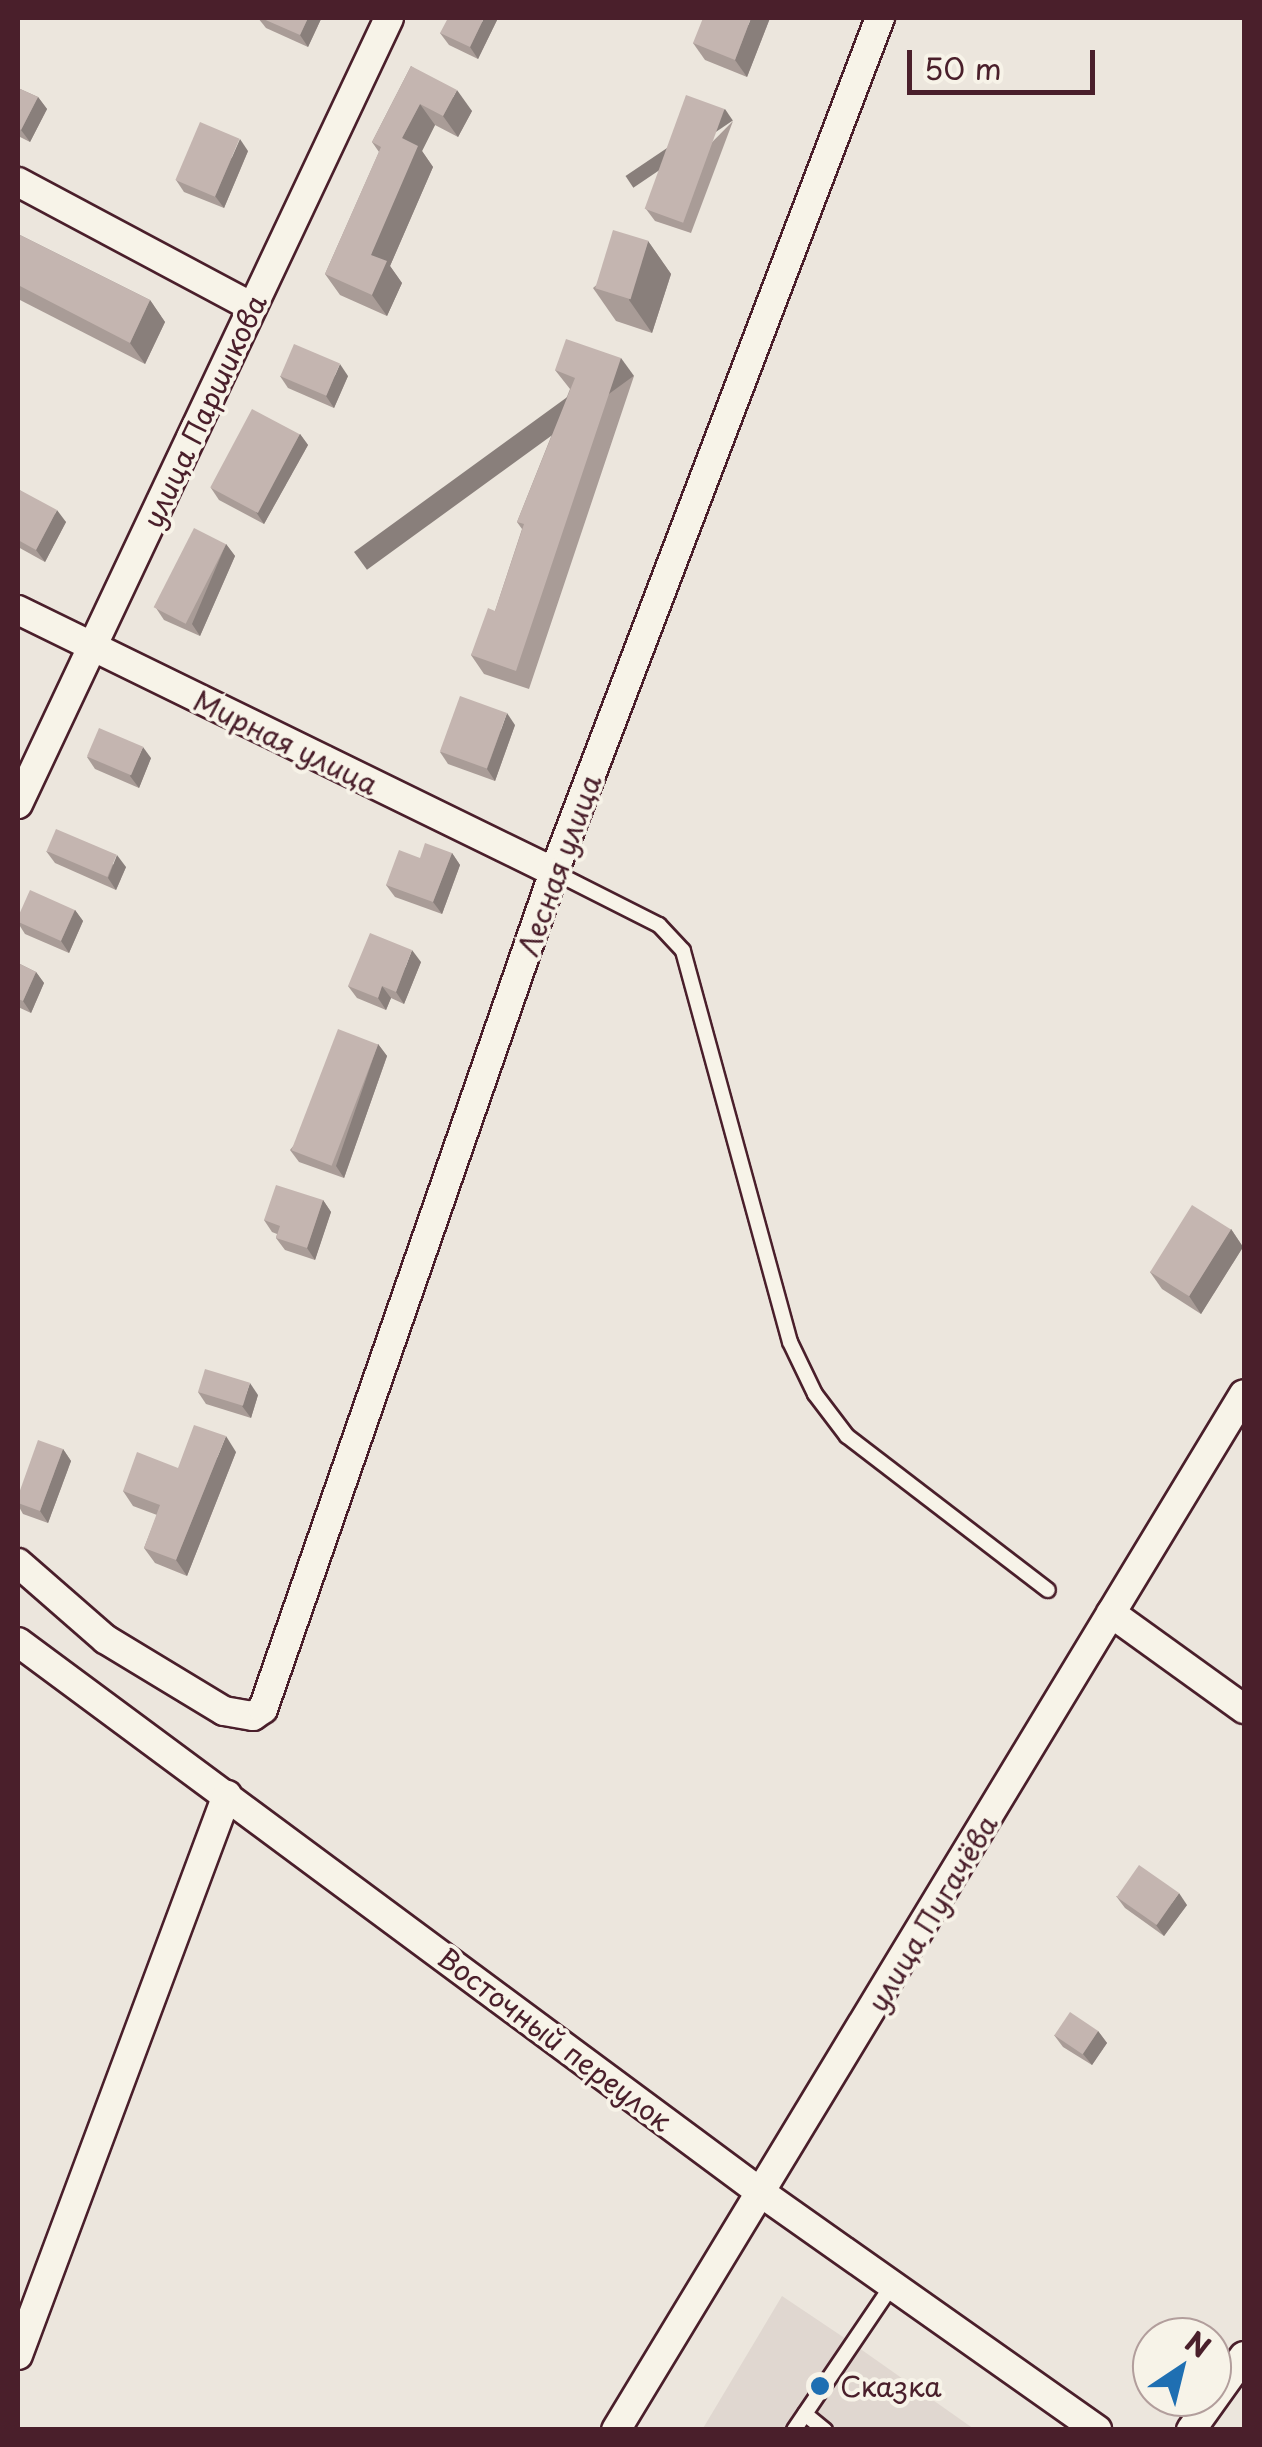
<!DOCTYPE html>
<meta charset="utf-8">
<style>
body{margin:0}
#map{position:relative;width:1262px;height:2447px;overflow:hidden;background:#ece6dd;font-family:"Playpen Sans",sans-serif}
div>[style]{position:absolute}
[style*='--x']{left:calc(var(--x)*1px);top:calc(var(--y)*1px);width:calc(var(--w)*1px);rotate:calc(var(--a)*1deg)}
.built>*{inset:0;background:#e0d7d0}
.roads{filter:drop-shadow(2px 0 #4a1f2b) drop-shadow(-2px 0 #4a1f2b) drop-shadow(0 2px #4a1f2b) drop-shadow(0 -2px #4a1f2b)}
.service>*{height:14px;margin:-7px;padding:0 7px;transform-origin:7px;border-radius:7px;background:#f7f3e8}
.minor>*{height:28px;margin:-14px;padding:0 14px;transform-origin:14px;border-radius:14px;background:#f7f3e8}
.wall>*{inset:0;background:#a99c97}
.shaded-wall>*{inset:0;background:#897f7b;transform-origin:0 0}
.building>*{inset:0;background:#c4b5b0;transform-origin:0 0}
.dots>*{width:28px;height:28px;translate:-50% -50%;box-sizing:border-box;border:5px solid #f7f3e8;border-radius:50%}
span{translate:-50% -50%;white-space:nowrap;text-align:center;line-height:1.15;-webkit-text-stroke:8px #f7f3e8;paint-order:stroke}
.street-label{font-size:28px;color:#4a1f2b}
.poi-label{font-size:28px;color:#4a1f2b}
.left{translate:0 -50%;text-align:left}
.frame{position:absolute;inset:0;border:20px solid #4a1f2b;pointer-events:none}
.north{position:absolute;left:1132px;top:2317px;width:100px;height:100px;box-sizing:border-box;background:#f7f3e8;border:2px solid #b29e9c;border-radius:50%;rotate:35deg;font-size:28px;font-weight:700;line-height:40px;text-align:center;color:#4a1f2b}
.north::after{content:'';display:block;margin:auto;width:35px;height:45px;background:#1f6fb2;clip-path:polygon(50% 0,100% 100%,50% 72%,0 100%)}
.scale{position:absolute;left:907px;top:50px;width:188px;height:45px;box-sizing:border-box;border:5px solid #4a1f2b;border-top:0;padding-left:12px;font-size:30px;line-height:35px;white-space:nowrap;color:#4a1f2b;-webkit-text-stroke:8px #f7f3e8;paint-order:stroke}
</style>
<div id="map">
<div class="built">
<i style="clip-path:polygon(782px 2296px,852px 2343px,974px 2429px,702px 2430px)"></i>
</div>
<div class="roads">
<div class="service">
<i style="--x:554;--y:872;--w:118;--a:26.8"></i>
<i style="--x:659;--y:925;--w:35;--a:47"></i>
<i style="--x:683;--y:951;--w:405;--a:74.7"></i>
<i style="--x:790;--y:1342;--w:58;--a:64.3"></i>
<i style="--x:815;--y:1394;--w:53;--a:52.7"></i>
<i style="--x:847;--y:1436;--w:253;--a:37.5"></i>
<i style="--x:805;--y:2414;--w:26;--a:39"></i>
<i style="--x:794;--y:2430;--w:175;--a:-55.9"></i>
</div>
<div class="minor">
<i style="--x:18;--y:182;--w:265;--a:28.1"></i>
<i style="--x:18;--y:610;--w:597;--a:26.05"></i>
<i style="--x:18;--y:804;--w:869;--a:-64.73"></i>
<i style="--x:18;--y:1563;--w:116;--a:41.1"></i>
<i style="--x:105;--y:1639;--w:139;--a:31.2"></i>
<i style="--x:224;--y:1711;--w:29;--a:10"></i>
<i style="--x:253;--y:1716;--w:12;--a:-35"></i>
<i style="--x:263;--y:1709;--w:886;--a:-70.83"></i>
<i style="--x:554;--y:872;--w:914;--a:-69.11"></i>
<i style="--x:1111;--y:1613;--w:164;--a:35.8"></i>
<i style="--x:18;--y:1642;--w:927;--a:36.54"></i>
<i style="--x:763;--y:2194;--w:409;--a:35.2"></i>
<i style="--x:18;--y:2355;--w:598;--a:-69.53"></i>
<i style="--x:616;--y:2430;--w:1211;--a:-58.78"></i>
<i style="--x:1191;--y:2430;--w:91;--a:-54.4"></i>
</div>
</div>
<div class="wall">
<i style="clip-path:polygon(258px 18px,320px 18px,321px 19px,308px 47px,266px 28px)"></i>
<i style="clip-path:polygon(498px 18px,478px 59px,449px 45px,440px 33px)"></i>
<i style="clip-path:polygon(770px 18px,747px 77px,705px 60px,693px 43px)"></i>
<i style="clip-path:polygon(411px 66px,472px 111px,458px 137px,435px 125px,422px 151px,433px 167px,390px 266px,402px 283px,387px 316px,340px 295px,325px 274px,379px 152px,372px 142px)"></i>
<i style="clip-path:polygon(18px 88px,38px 97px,47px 109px,30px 142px,18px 136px)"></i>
<i style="clip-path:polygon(733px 121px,691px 233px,655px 221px,646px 209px)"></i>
<i style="clip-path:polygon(248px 151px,224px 208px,184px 192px,176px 180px)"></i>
<i style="clip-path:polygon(18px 234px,150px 300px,165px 322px,145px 364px,18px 299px)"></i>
<i style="clip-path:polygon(648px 241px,671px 274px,652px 333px,616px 321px,593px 288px)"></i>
<i style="clip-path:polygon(555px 370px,634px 376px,529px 689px,484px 674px,471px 655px,495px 611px,522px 529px,517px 522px,570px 389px)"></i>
<i style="clip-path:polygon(280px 376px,348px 376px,334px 408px,288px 388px)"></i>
<i style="clip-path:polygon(300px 434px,308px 445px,264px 524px,219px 500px,211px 488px)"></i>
<i style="clip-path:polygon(18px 489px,66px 522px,45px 562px,18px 547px)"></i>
<i style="clip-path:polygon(226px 544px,235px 556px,200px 636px,164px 620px,156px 608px)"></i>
<i style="clip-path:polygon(515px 725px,495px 781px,448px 764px,440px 752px)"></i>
<i style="clip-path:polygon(87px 757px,151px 758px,139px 788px,95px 769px)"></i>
<i style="clip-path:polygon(46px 851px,126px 867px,116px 890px,55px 863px)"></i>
<i style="clip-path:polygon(452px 853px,460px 865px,442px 914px,395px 897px,386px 885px,420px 858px)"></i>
<i style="clip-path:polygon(75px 910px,83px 921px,69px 953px,25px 934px,18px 923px)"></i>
<i style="clip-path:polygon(421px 962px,404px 1004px,391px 998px,386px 1010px,357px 998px,348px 986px)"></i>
<i style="clip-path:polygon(18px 963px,36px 972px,44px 983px,31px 1013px,18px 1007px)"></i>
<i style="clip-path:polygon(378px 1044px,387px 1056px,344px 1178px,299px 1162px,290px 1150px)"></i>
<i style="clip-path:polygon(323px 1200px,331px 1212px,315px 1260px,285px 1250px,276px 1238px,277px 1234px,272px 1232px,264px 1220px)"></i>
<i style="clip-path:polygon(1231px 1229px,1243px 1247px,1201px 1314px,1162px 1289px,1150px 1272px)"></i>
<i style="clip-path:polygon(198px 1392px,258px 1395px,251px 1418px,206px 1404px)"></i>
<i style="clip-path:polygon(63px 1449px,71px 1461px,48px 1523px,23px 1514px,18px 1505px,18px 1496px)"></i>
<i style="clip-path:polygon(236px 1452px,187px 1576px,155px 1563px,144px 1548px,157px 1515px,133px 1506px,123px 1491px,178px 1468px)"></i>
<i style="clip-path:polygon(1116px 1896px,1187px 1905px,1164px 1936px,1125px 1908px)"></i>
<i style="clip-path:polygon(1098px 2031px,1107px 2043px,1092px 2065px,1063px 2047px,1054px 2035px)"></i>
</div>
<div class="shaded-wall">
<i style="clip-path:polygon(308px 18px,321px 19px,308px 47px,300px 35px)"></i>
<i style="clip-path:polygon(484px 18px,498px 18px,478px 59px,470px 47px)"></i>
<i style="clip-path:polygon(751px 18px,770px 18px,747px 77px,735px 60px)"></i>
<i style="clip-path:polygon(457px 90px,472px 111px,458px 137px,443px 116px)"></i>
<i style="clip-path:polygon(38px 97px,47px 109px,30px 142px,21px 130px)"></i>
<i style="clip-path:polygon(420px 104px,435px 125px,422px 151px,433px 167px,390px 266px,402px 283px,387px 316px,372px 295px,371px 255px,402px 138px)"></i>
<i style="left:725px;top:109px;width:14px;height:120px;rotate:56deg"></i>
<i style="clip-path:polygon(240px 139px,248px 151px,224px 208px,215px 196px)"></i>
<i style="clip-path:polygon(648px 241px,671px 274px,652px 333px,629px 300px)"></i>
<i style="clip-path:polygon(150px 300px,165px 322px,145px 364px,130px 343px)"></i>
<i style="left:621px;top:358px;width:22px;height:330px;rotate:54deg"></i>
<i style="clip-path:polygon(340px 364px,348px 376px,334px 408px,326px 396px)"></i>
<i style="clip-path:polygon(300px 434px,308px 445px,264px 524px,256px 512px)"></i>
<i style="clip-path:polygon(57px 510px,66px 522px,45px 562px,36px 550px)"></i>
<i style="clip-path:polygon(226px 544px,235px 556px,200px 636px,192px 624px)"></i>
<i style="clip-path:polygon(507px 713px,515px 725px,495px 781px,487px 769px)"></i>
<i style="clip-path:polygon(143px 747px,151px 758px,139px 788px,130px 776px)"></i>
<i style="clip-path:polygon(452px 853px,460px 865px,442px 914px,433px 902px)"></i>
<i style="clip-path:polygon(117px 855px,126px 867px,116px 890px,108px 878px)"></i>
<i style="clip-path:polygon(75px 910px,83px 921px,69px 953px,61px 941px)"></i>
<i style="clip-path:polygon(412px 950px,421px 962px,404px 1004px,396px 992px)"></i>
<i style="clip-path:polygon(36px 972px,44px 983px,31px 1013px,23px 1001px)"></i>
<i style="clip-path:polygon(382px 986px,391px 998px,386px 1010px,378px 998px)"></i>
<i style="clip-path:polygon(378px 1044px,387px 1056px,344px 1178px,336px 1166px)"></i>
<i style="clip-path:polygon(323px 1200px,331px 1212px,315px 1260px,307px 1248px)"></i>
<i style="clip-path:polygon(1231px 1229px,1243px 1247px,1201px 1314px,1189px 1296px)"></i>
<i style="clip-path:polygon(250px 1383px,258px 1395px,251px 1418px,242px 1406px)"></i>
<i style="clip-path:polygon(226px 1436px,236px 1452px,187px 1576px,176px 1560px)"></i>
<i style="clip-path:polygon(63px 1449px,71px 1461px,48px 1523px,40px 1511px)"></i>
<i style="clip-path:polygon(1179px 1893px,1187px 1905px,1164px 1936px,1156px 1925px)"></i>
<i style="clip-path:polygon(1098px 2031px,1107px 2043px,1092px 2065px,1083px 2054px)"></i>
</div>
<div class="building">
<i style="clip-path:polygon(261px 18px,308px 18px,300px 35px)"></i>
<i style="clip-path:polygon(448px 18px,484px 18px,470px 47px,440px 33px)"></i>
<i style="clip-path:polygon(703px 18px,751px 18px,735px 60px,693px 43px)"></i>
<i style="clip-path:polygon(411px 66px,457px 90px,443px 116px,420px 104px,402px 138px,418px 146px,371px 255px,387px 261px,372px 295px,325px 274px,381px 147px,372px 142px)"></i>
<i style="clip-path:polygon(18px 88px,38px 97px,21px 130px,18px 128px)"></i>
<i style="left:686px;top:95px;width:41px;height:121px;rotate:20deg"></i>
<i style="left:200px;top:122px;width:43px;height:63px;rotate:23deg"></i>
<i style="left:613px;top:230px;width:37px;height:61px;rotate:17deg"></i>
<i style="clip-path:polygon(18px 234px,150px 300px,130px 343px,18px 285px)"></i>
<i style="clip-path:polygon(566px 339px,621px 358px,516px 671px,471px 655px,488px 608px,495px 611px,524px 524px,517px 522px,575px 378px,555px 370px)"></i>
<i style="left:294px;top:344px;width:50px;height:35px;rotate:23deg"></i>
<i style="left:252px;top:409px;width:54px;height:89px;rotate:28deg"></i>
<i style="clip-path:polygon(18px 489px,57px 510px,36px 550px,18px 540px)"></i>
<i style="left:194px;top:528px;width:36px;height:89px;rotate:27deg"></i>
<i style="left:460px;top:696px;width:50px;height:59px;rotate:20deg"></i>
<i style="left:99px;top:728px;width:48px;height:31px;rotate:23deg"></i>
<i style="left:56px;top:829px;width:66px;height:24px;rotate:23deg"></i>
<i style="clip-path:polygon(425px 843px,452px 853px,433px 902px,386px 885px,399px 850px,420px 858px)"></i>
<i style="left:30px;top:890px;width:49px;height:34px;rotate:24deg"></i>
<i style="clip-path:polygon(370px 933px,412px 950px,396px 992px,382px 986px,378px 998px,348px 986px)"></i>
<i style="clip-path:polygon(18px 963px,36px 972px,23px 1001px,18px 999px)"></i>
<i style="left:338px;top:1029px;width:43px;height:130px;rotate:21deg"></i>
<i style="clip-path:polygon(276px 1185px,323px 1200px,307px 1248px,276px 1238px,280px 1226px,264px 1220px)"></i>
<i style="left:1192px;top:1205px;width:46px;height:79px;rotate:32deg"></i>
<i style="left:205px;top:1369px;width:47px;height:24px;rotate:17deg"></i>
<i style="clip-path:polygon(194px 1425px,226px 1436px,176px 1560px,144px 1548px,160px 1505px,123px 1491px,137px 1452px,178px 1468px)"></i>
<i style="clip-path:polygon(38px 1440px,63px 1449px,40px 1511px,18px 1503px,18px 1496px)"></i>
<i style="left:1139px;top:1865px;width:49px;height:39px;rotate:35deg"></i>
<i style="left:1070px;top:2012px;width:34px;height:28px;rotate:34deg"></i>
</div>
<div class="dots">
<i style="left:820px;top:2386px;background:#1f6fb2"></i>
</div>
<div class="street-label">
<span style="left:204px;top:411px;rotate:-65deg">улица Паршикова</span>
<span style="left:286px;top:742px;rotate:26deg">Мирная улица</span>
<span style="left:559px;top:865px;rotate:-70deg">Лесная улица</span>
<span style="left:932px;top:1913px;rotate:-59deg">улица Пугачёва</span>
<span style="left:555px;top:2039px;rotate:37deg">Восточный переулок</span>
</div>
<div class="poi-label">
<span class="left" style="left:840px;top:2386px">Сказка</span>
</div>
<div class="frame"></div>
<div class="north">N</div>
<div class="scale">50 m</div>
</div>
